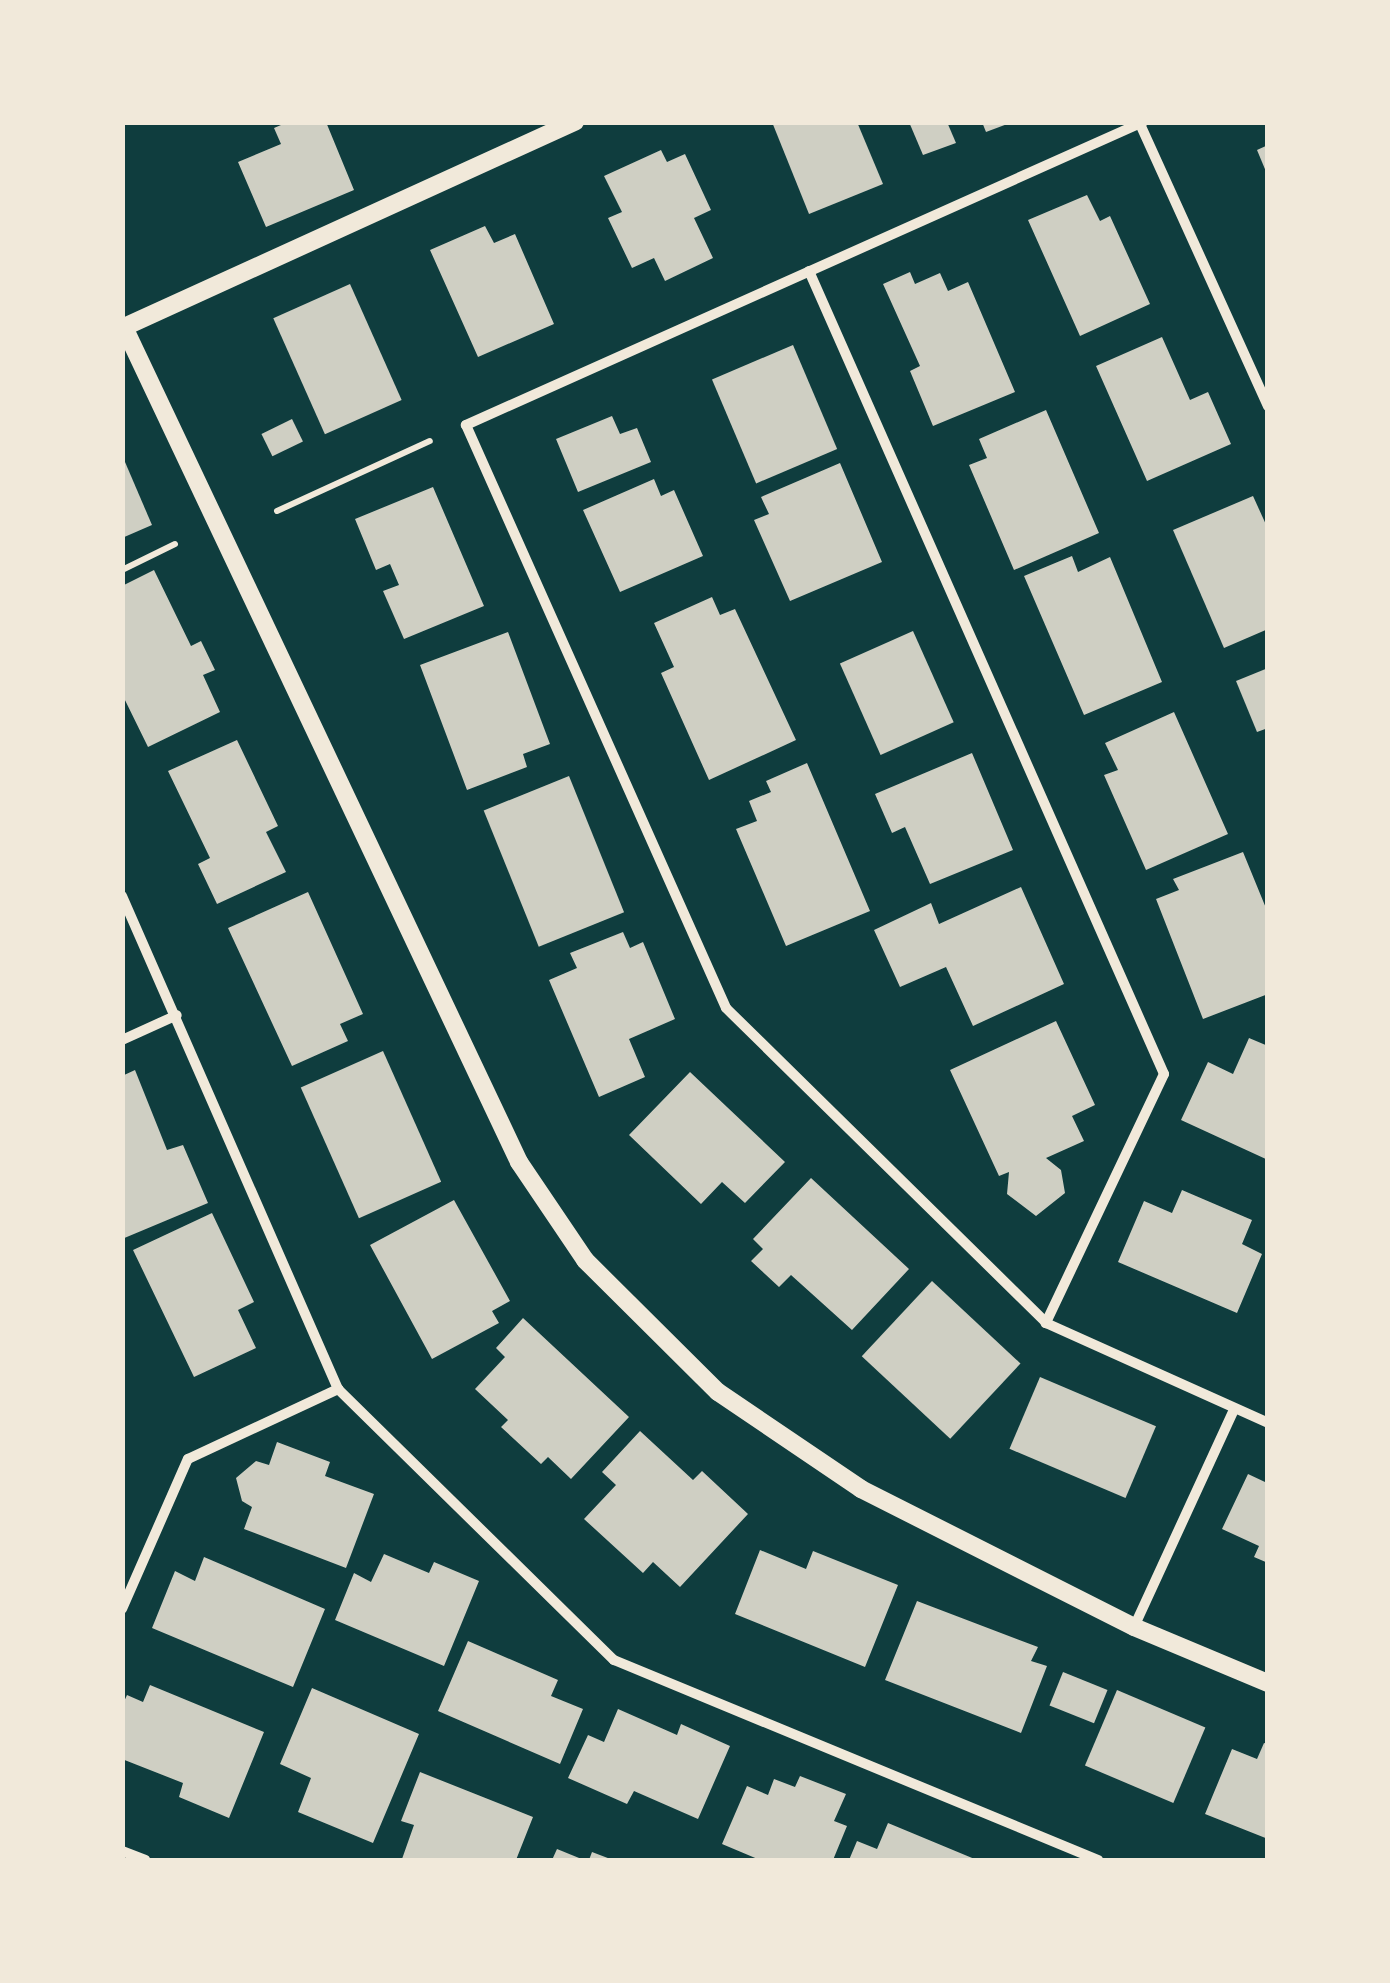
<!DOCTYPE html>
<style>
body{margin:0}
#map{position:relative;width:1390px;height:1983px;overflow:hidden;background:#0f3d3e;font-family:Arial,sans-serif}
div>[style]{position:absolute}
[style*='--x']{left:calc(var(--x)*1px);top:calc(var(--y)*1px);width:calc(var(--w)*1px);rotate:calc(var(--a)*1deg)}
.building>*{inset:0;background:#cfcfc3;transform-origin:0 0}
.path>*{height:6px;margin:-3px;padding:0 3px;transform-origin:3px;border-radius:3px;background:#f1e9da}
.minor>*{height:10px;margin:-5px;padding:0 5px;transform-origin:5px;border-radius:5px;background:#f1e9da}
.tertiary>*{height:18px;margin:-9px;padding:0 9px;transform-origin:9px;border-radius:9px;background:#f1e9da}
span{translate:-50% -50%;white-space:nowrap;text-align:center;line-height:1.15;-webkit-text-stroke:8px #f1e9da;paint-order:stroke}
.frame{position:absolute;inset:0;border:125px solid #f1e9da;pointer-events:none}
</style>
<div id="map">
<div class="building">
<i style="clip-path:polygon(288px 122px,326px 122px,354px 190px,266px 227px,238px 162px,281px 144px,274px 128px)"></i>
<i style="clip-path:polygon(772px 122px,857px 122px,883px 184px,809px 214px)"></i>
<i style="clip-path:polygon(909px 122px,947px 122px,956px 143px,923px 155px)"></i>
<i style="clip-path:polygon(982px 122px,1010px 122px,1010px 123px,986px 132px)"></i>
<i style="clip-path:polygon(1268px 145px,1268px 174px,1267px 174px,1257px 150px)"></i>
<i style="clip-path:polygon(661px 150px,667px 162px,685px 154px,711px 210px,694px 218px,713px 258px,665px 281px,654px 258px,632px 268px,608px 218px,622px 212px,604px 176px)"></i>
<i style="clip-path:polygon(1087px 195px,1100px 221px,1110px 216px,1150px 304px,1080px 336px,1028px 220px)"></i>
<i style="clip-path:polygon(485px 226px,494px 243px,515px 234px,554px 324px,478px 357px,430px 250px)"></i>
<i style="clip-path:polygon(910px 272px,915px 284px,940px 273px,948px 291px,968px 282px,1015px 392px,933px 426px,910px 371px,920px 366px,883px 284px)"></i>
<i style="left:350px;top:284px;width:127px;height:84px;rotate:66deg"></i>
<i style="clip-path:polygon(1162px 337px,1190px 400px,1208px 392px,1231px 444px,1147px 481px,1096px 366px)"></i>
<i style="left:793px;top:345px;width:113px;height:88px;rotate:67deg"></i>
<i style="clip-path:polygon(1046px 410px,1099px 533px,1014px 570px,969px 465px,987px 458px,979px 439px)"></i>
<i style="clip-path:polygon(612px 416px,620px 434px,637px 428px,651px 462px,578px 492px,556px 439px)"></i>
<i style="left:292px;top:419px;width:25px;height:34px;rotate:64deg"></i>
<i style="clip-path:polygon(122px 455px,152px 525px,122px 538px)"></i>
<i style="clip-path:polygon(840px 463px,882px 562px,790px 601px,754px 520px,769px 514px,761px 497px)"></i>
<i style="clip-path:polygon(654px 479px,661px 496px,674px 490px,703px 556px,620px 592px,583px 510px)"></i>
<i style="clip-path:polygon(433px 487px,484px 606px,404px 639px,383px 591px,399px 585px,390px 564px,376px 570px,355px 519px)"></i>
<i style="clip-path:polygon(1253px 496px,1268px 529px,1268px 629px,1224px 648px,1173px 530px)"></i>
<i style="clip-path:polygon(1072px 556px,1078px 572px,1110px 557px,1162px 682px,1084px 715px,1024px 576px)"></i>
<i style="clip-path:polygon(154px 570px,191px 646px,201px 641px,215px 670px,203px 675px,220px 712px,148px 747px,122px 694px,122px 586px)"></i>
<i style="clip-path:polygon(712px 597px,720px 615px,735px 609px,796px 740px,709px 780px,661px 673px,674px 667px,654px 623px)"></i>
<i style="left:913px;top:631px;width:100px;height:80px;rotate:66deg"></i>
<i style="clip-path:polygon(508px 632px,550px 744px,523px 754px,527px 767px,467px 790px,420px 665px)"></i>
<i style="clip-path:polygon(1268px 668px,1268px 728px,1257px 732px,1236px 681px)"></i>
<i style="clip-path:polygon(1174px 712px,1228px 834px,1146px 870px,1104px 775px,1118px 770px,1105px 743px)"></i>
<i style="clip-path:polygon(237px 740px,278px 826px,266px 832px,286px 872px,217px 904px,198px 864px,210px 858px,168px 771px)"></i>
<i style="clip-path:polygon(972px 753px,1013px 850px,930px 884px,905px 827px,892px 833px,875px 794px)"></i>
<i style="clip-path:polygon(807px 763px,870px 911px,786px 946px,736px 829px,757px 821px,749px 801px,771px 792px,766px 781px)"></i>
<i style="left:569px;top:776px;width:147px;height:92px;rotate:68deg"></i>
<i style="clip-path:polygon(1243px 852px,1268px 913px,1268px 994px,1203px 1019px,1156px 899px,1179px 890px,1173px 879px)"></i>
<i style="clip-path:polygon(1021px 887px,1064px 984px,973px 1026px,946px 967px,900px 987px,874px 930px,931px 903px,939px 924px)"></i>
<i style="clip-path:polygon(308px 892px,363px 1014px,340px 1024px,348px 1041px,292px 1066px,228px 928px)"></i>
<i style="clip-path:polygon(623px 932px,630px 948px,643px 942px,675px 1019px,629px 1039px,645px 1077px,599px 1097px,549px 980px,577px 968px,570px 953px)"></i>
<i style="clip-path:polygon(1056px 1021px,1095px 1105px,1072px 1116px,1084px 1141px,1046px 1158px,1061px 1170px,1065px 1193px,1036px 1216px,1007px 1194px,1009px 1172px,999px 1176px,950px 1070px)"></i>
<i style="clip-path:polygon(1249px 1038px,1268px 1046px,1268px 1160px,1181px 1120px,1208px 1062px,1233px 1074px)"></i>
<i style="left:383px;top:1051px;width:143px;height:90px;rotate:66deg"></i>
<i style="clip-path:polygon(135px 1070px,167px 1150px,183px 1145px,208px 1203px,122px 1239px,122px 1076px)"></i>
<i style="clip-path:polygon(690px 1072px,785px 1162px,745px 1203px,722px 1182px,701px 1204px,629px 1135px)"></i>
<i style="clip-path:polygon(811px 1178px,909px 1269px,852px 1330px,791px 1275px,779px 1287px,751px 1261px,763px 1249px,753px 1239px)"></i>
<i style="clip-path:polygon(1182px 1190px,1252px 1220px,1242px 1244px,1262px 1254px,1237px 1313px,1118px 1262px,1144px 1201px,1172px 1213px)"></i>
<i style="clip-path:polygon(454px 1200px,510px 1301px,492px 1311px,499px 1323px,432px 1359px,370px 1245px)"></i>
<i style="clip-path:polygon(212px 1213px,254px 1302px,238px 1310px,256px 1348px,194px 1377px,133px 1250px)"></i>
<i style="left:932px;top:1281px;width:121px;height:103px;rotate:43deg"></i>
<i style="clip-path:polygon(523px 1318px,629px 1417px,571px 1479px,548px 1457px,541px 1464px,501px 1427px,508px 1420px,475px 1389px,505px 1357px,496px 1348px)"></i>
<i style="left:1040px;top:1377px;width:126px;height:78px;rotate:23deg"></i>
<i style="clip-path:polygon(640px 1431px,693px 1480px,702px 1471px,748px 1514px,680px 1587px,653px 1562px,643px 1573px,584px 1519px,616px 1485px,602px 1472px)"></i>
<i style="clip-path:polygon(277px 1442px,330px 1462px,325px 1476px,374px 1494px,346px 1568px,244px 1529px,252px 1507px,242px 1501px,236px 1478px,256px 1461px,269px 1465px)"></i>
<i style="clip-path:polygon(1248px 1474px,1265px 1482px,1268px 1476px,1268px 1563px,1254px 1557px,1259px 1546px,1222px 1529px)"></i>
<i style="clip-path:polygon(760px 1550px,806px 1569px,813px 1551px,898px 1585px,865px 1667px,735px 1614px)"></i>
<i style="clip-path:polygon(384px 1554px,429px 1573px,434px 1562px,479px 1581px,444px 1666px,335px 1620px,354px 1573px,371px 1582px)"></i>
<i style="clip-path:polygon(204px 1557px,325px 1609px,293px 1687px,152px 1628px,175px 1571px,195px 1581px)"></i>
<i style="clip-path:polygon(917px 1601px,1038px 1647px,1031px 1661px,1047px 1666px,1021px 1733px,885px 1680px)"></i>
<i style="clip-path:polygon(468px 1641px,558px 1680px,551px 1696px,583px 1709px,560px 1764px,438px 1711px)"></i>
<i style="left:1063px;top:1672px;width:48px;height:36px;rotate:22deg"></i>
<i style="clip-path:polygon(150px 1685px,264px 1732px,229px 1818px,179px 1797px,183px 1783px,122px 1759px,122px 1706px,127px 1695px,143px 1702px)"></i>
<i style="clip-path:polygon(312px 1688px,419px 1734px,373px 1843px,298px 1812px,311px 1778px,280px 1764px)"></i>
<i style="left:1117px;top:1690px;width:96px;height:82px;rotate:23deg"></i>
<i style="clip-path:polygon(618px 1709px,677px 1735px,681px 1724px,730px 1746px,698px 1819px,634px 1791px,627px 1804px,568px 1778px,588px 1735px,604px 1742px)"></i>
<i style="clip-path:polygon(1264px 1743px,1268px 1744px,1268px 1839px,1205px 1814px,1232px 1749px,1257px 1759px)"></i>
<i style="clip-path:polygon(420px 1772px,533px 1817px,516px 1860px,402px 1859px,414px 1825px,401px 1821px)"></i>
<i style="clip-path:polygon(800px 1776px,846px 1794px,834px 1821px,847px 1826px,833px 1860px,760px 1860px,722px 1844px,747px 1786px,768px 1795px,774px 1779px,795px 1787px)"></i>
<i style="clip-path:polygon(888px 1823px,977px 1860px,849px 1860px,857px 1841px,877px 1849px)"></i>
<i style="clip-path:polygon(557px 1849px,584px 1860px,552px 1860px)"></i>
<i style="clip-path:polygon(592px 1852px,613px 1860px,589px 1860px)"></i>
</div>
<div class="path">
<i style="--x:277;--y:511;--w:168;--a:-24.6"></i>
<i style="--x:122;--y:570;--w:59;--a:-26.1"></i>
</div>
<div class="minor">
<i style="--x:1143;--y:122;--w:742;--a:155.89"></i>
<i style="--x:466;--y:425;--w:638;--a:65.96"></i>
<i style="--x:726;--y:1008;--w:449;--a:44.5"></i>
<i style="--x:1046;--y:1323;--w:243;--a:24.2"></i>
<i style="--x:1140;--y:124;--w:310;--a:65.6"></i>
<i style="--x:809;--y:271;--w:878;--a:66.15"></i>
<i style="--x:1164;--y:1074;--w:276;--a:115.4"></i>
<i style="--x:122;--y:896;--w:538;--a:66.34"></i>
<i style="--x:338;--y:1389;--w:387;--a:44.5"></i>
<i style="--x:614;--y:1660;--w:524;--a:22.45"></i>
<i style="--x:122;--y:1040;--w:60;--a:-24.4"></i>
<i style="--x:122;--y:1609;--w:164;--a:-66.3"></i>
<i style="--x:188;--y:1459;--w:166;--a:-25"></i>
<i style="--x:1134;--y:1627;--w:239;--a:-65.3"></i>
<i style="--x:122;--y:1851;--w:25;--a:21"></i>
</div>
<div class="tertiary">
<i style="--x:124;--y:327;--w:924;--a:64.68"></i>
<i style="--x:519;--y:1162;--w:118;--a:56"></i>
<i style="--x:585;--y:1260;--w:187;--a:44.8"></i>
<i style="--x:718;--y:1392;--w:173;--a:34.1"></i>
<i style="--x:861;--y:1489;--w:306;--a:26.8"></i>
<i style="--x:1134;--y:1627;--w:145;--a:22.7"></i>
<i style="--x:122;--y:328;--w:498;--a:-24.5"></i>
</div>
<div class="frame"></div>
</div>
